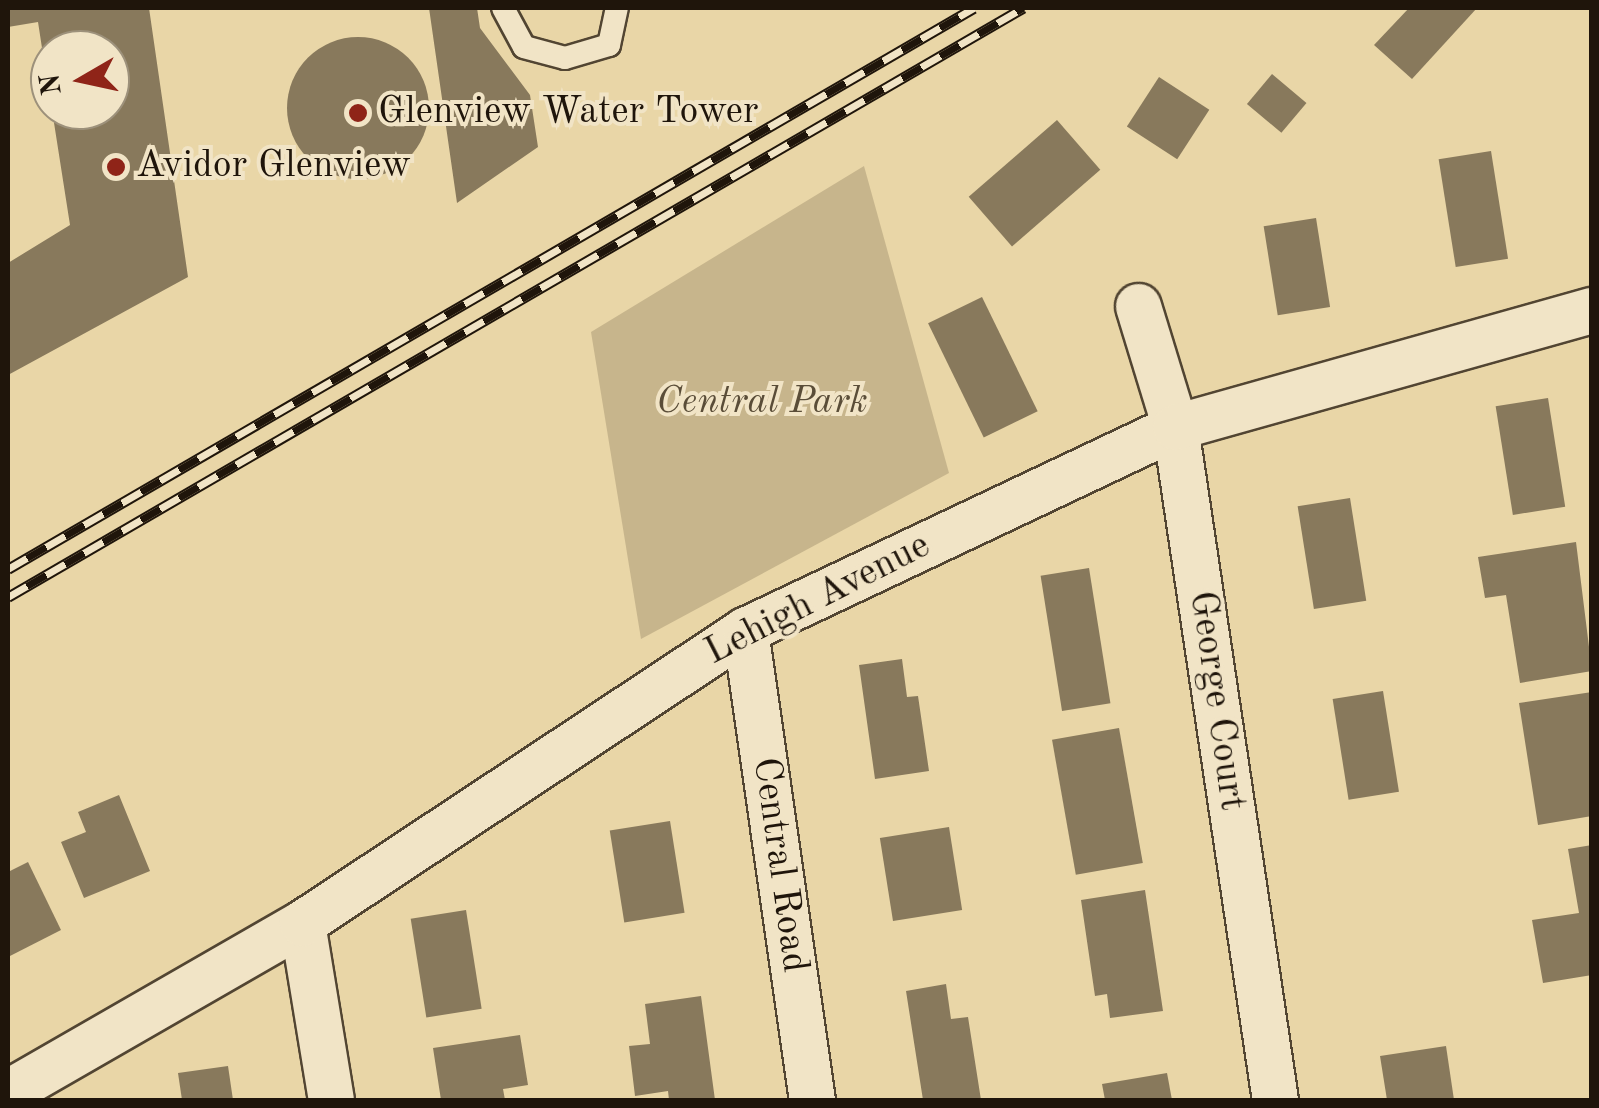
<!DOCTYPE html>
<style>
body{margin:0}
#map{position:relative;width:1599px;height:1108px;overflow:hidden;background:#e9d6a7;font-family:"Old Standard TT",serif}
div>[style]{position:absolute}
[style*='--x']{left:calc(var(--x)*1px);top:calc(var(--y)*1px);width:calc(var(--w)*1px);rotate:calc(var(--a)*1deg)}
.green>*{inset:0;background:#c7b58c}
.building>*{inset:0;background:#88795c;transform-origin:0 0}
.round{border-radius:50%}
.roads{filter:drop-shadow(2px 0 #524532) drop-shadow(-2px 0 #524532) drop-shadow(0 2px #524532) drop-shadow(0 -2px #524532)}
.lane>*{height:22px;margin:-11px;padding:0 11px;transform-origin:11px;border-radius:11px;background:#f1e4c6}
.street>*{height:45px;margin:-22.5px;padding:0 22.5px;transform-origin:22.5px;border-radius:22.5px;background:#f1e4c6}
.rail>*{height:11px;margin-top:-5.5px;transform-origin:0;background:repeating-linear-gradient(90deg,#f1e4c6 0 22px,#1f150b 0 44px);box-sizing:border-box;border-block:2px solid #1f150b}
.dots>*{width:28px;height:28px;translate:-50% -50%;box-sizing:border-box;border:5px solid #f1e4c6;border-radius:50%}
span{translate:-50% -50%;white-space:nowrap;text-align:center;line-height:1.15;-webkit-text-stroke:8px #f1e4c6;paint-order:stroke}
.poi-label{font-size:38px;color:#1f150b}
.left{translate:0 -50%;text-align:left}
.park-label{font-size:38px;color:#5a4d38;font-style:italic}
.street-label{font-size:38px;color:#1f150b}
.frame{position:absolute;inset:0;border:10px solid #1f150b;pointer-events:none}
.north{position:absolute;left:30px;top:30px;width:100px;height:100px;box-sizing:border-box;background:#f1e4c6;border:2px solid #9d917b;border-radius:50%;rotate:261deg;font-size:28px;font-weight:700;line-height:40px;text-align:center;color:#1f150b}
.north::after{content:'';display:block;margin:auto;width:35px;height:45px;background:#8f2418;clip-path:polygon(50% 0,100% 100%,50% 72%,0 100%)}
</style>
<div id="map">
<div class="green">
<i style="clip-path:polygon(864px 166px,949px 473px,641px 639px,591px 332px)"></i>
</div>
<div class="building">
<i style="clip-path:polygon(8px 8px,149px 8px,188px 277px,8px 375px,8px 263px,70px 225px,52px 110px,110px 110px,110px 50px,50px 50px,48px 87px,38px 22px,8px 27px)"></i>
<i style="clip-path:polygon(429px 8px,477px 8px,480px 28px,530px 95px,538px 147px,457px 203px)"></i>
<i style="clip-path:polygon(1409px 8px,1477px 8px,1412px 79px,1374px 45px)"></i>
<i class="round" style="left:287px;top:37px;width:142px;height:142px"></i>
<i style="left:1272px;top:74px;width:45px;height:39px;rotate:40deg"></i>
<i style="left:1159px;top:77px;width:60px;height:59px;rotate:33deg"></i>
<i style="left:1057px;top:120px;width:66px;height:117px;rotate:49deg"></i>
<i style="left:1491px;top:151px;width:109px;height:53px;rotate:81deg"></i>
<i style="left:1316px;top:218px;width:90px;height:53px;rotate:81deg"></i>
<i style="left:982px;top:297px;width:127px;height:60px;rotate:64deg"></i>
<i style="left:1548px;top:398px;width:110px;height:53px;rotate:81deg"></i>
<i style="left:1350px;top:498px;width:104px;height:53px;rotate:81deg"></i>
<i style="clip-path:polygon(1576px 542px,1592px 671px,1520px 683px,1506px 595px,1485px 598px,1478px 557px)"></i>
<i style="left:1089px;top:568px;width:137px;height:49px;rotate:81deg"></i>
<i style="clip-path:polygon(902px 659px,907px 697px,918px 696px,929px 771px,875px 779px,859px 665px)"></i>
<i style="left:1383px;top:691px;width:102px;height:51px;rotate:81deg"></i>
<i style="clip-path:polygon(1592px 692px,1592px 816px,1538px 825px,1519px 703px)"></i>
<i style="left:1119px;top:728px;width:137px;height:68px;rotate:80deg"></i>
<i style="clip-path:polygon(119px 795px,150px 871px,84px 898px,61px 842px,86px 832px,78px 812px)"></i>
<i style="left:670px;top:821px;width:93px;height:61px;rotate:81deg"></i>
<i style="left:949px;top:827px;width:84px;height:70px;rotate:81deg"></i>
<i style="clip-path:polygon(1592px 845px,1592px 975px,1543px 983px,1532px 920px,1579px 913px,1568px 849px)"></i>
<i style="clip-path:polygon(28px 862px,61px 930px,8px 957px,8px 872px)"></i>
<i style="clip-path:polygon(1145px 890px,1163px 1011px,1110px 1018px,1107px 994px,1095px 996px,1081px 900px)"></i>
<i style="left:466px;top:910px;width:100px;height:56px;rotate:81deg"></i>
<i style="clip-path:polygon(946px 984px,951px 1019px,968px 1017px,981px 1100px,923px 1100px,906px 991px)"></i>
<i style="clip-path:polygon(701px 996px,715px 1100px,669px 1100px,668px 1091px,635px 1096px,629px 1046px,650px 1044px,645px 1004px)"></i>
<i style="clip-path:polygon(520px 1035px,528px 1085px,503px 1089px,505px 1100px,441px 1100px,433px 1048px)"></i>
<i style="clip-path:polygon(1446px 1046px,1454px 1100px,1387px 1100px,1380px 1056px)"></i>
<i style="clip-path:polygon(228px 1066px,233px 1100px,182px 1100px,178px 1073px)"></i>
<i style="clip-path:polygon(1167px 1073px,1172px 1100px,1105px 1100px,1102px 1084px)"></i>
</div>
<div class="roads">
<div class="lane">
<i style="--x:503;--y:8;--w:44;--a:61.7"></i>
<i style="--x:524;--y:47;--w:42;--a:15"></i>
<i style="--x:565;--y:58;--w:46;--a:-16.5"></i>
<i style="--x:609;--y:45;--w:38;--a:-78"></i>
</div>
<div class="street">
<i style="--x:1138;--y:306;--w:127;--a:73"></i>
<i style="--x:1175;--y:427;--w:680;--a:81.55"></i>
<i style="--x:745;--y:630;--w:475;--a:81.9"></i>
<i style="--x:302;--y:923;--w:179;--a:80.7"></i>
<i style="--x:8;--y:1092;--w:339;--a:-29.9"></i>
<i style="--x:302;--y:923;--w:531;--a:-33.48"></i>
<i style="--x:745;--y:630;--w:476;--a:-25.3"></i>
<i style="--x:1175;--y:427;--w:433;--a:-15.7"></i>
</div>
</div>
<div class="rail">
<i style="--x:8;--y:569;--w:1117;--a:-30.15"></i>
<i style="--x:8;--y:597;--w:1174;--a:-30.13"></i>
</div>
<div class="dots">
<i style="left:358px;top:113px;background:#8f2418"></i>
<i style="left:116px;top:167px;background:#8f2418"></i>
</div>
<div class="poi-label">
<span class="left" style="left:378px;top:113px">Glenview Water Tower</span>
<span class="left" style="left:136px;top:167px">Avidor Glenview</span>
</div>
<div class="park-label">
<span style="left:762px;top:403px">Central Park</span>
</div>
<div class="street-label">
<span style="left:818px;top:600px;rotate:-27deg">Lehigh Avenue</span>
<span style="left:1216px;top:701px;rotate:82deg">George Court</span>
<span style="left:779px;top:865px;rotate:82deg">Central Road</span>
</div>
<div class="frame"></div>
<div class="north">N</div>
</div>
